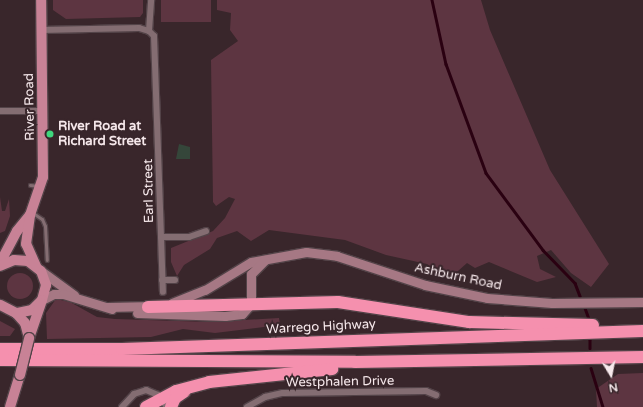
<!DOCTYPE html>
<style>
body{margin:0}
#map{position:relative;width:643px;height:407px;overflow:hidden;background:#39262b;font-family:"Varela Round",sans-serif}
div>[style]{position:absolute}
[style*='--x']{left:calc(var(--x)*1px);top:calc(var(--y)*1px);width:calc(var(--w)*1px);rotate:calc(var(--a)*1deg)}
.green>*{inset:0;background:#5d3541;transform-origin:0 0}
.round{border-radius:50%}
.stream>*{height:2.5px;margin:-1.25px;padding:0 1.25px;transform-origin:1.25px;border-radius:1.25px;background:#2a0111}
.building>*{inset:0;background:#35463a}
.roads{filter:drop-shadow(1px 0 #534348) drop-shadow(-1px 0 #534348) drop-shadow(0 1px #534348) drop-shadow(0 -1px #534348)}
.lane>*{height:3px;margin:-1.5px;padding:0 1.5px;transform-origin:1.5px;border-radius:1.5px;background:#846d72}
.street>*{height:6px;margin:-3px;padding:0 3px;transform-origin:3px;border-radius:3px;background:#846d72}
.secondary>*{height:9px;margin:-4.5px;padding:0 4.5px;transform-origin:4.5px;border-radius:4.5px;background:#a67884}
.primary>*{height:10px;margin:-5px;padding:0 5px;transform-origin:5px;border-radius:5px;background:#c88296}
.highway>*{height:12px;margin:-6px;padding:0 6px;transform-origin:6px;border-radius:6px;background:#f590ae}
.bridges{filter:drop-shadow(1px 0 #534348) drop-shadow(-1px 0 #534348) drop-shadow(0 1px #534348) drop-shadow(0 -1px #534348)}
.primary-bridge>*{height:10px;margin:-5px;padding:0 5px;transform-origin:5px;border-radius:5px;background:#c88296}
.dots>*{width:11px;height:11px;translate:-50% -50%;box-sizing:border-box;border:2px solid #39262b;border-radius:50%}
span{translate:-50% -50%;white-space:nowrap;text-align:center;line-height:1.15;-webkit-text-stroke:4px #39262b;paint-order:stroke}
.street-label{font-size:13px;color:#f6e8eb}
.poi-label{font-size:13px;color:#f6e8eb;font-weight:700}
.left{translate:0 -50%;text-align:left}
.north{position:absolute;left:591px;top:355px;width:40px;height:40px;-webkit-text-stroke:3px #39262b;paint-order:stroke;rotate:170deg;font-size:11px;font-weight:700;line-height:16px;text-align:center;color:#f6e8eb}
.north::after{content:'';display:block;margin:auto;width:14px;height:18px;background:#f6e8eb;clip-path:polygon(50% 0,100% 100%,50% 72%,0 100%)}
</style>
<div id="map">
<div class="green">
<i style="clip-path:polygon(53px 0,143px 0,143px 13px,140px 17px,66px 19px,53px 10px)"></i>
<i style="left:161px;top:0;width:50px;height:22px"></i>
<i style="clip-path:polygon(217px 0,481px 0,490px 30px,550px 170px,609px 264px,591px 287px,571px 273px,551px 250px,537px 256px,540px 269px,556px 277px,537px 282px,489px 262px,475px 268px,467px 263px,449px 279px,427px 264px,386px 255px,345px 240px,269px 230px,251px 241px,237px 231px,217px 238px,210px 249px,184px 265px,177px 276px,171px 262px,171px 248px,213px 231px,225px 218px,235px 199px,229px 197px,216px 206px,213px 202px,211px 60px,238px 41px,230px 30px,231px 13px,217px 10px)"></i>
<i style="clip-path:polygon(0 197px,2px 211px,5px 211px,9px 199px,10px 216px,5px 231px,0 233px)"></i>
<i class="round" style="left:7px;top:273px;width:26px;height:26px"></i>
<i style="clip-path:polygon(56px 299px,70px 302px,97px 317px,115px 319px,211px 322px,279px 318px,280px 325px,215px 333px,183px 329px,151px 337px,47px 339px,46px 313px)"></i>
<i style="clip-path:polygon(0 321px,15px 329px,10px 336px,0 336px)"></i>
<i style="clip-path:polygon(643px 373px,643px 407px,597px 407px,596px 389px,618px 374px)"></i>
</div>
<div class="stream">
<i style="--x:432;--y:0;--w:66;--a:77.7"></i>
<i style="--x:446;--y:64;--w:116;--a:69.8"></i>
<i style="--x:486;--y:173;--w:96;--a:53.5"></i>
<i style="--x:543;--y:250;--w:46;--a:45.9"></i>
<i style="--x:575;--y:283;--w:14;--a:69"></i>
<i style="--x:585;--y:308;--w:12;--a:70"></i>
<i style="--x:590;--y:340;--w:8;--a:90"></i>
<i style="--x:591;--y:368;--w:41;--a:72.9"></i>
</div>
<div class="building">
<i style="clip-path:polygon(179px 144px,190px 147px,190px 159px,176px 159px)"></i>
</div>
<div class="roads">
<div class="lane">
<i style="--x:30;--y:185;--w:9;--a:6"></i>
<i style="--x:33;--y:213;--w:11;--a:34"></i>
<i style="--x:42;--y:219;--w:8;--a:67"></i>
<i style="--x:45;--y:226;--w:34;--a:87"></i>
</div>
<div class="street">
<i style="--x:41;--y:30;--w:98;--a:-1.2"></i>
<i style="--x:139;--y:28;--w:10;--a:17"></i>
<i style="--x:149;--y:31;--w:7;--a:45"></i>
<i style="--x:154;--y:36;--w:256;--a:88"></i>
<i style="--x:149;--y:31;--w:31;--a:-86"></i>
<i style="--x:0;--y:111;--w:44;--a:0"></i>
<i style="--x:161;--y:237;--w:28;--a:0"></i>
<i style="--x:189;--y:237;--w:18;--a:-19"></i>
<i style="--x:162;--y:280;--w:13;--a:0"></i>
<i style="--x:122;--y:407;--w:18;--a:-47"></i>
<i style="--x:134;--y:394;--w:13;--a:-18"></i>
<i style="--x:146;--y:390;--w:13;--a:23"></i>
<i style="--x:158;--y:395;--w:15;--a:53"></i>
<i style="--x:247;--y:407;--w:21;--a:-29"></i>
<i style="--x:265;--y:397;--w:18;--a:-13"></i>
<i style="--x:283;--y:393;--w:143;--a:-0.8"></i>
<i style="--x:426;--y:391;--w:11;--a:22"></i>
</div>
<div class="secondary">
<i style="--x:41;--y:271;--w:41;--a:36"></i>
<i style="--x:42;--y:300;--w:13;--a:-27"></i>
<i style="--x:54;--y:294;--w:9;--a:0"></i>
<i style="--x:63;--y:294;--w:51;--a:17"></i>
<i style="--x:172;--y:303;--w:35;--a:-22"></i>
<i style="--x:205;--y:290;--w:54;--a:-31.3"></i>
<i style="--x:251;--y:262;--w:56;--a:-10.3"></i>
<i style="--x:306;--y:252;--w:31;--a:7"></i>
<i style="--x:337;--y:256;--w:93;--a:18.2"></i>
<i style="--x:425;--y:285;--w:63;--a:11.8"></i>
<i style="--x:487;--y:298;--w:65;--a:4.4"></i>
<i style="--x:552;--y:303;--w:91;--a:-0.6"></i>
<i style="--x:107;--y:307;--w:46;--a:-1.2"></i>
<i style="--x:137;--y:313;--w:88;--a:2"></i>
<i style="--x:225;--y:316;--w:17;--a:-7"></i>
<i style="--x:242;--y:314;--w:13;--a:-48"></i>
<i style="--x:251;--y:304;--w:30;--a:-90"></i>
<i style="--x:251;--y:274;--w:20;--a:-45"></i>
</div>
<div class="primary">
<i style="--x:0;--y:263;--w:36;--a:-62"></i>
<i style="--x:17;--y:231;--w:21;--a:-51"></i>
<i style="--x:0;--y:266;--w:15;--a:-23"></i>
<i style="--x:14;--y:260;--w:14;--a:4"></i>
<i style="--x:28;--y:261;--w:16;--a:38"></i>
<i style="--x:41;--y:271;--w:15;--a:70"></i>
<i style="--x:46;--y:285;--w:16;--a:105"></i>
<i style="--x:42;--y:300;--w:14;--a:135"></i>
<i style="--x:32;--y:310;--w:16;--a:169"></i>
<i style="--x:16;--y:313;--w:18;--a:-153"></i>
<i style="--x:36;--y:266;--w:24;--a:-114"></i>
<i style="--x:26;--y:244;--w:29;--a:-82"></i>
<i style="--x:30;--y:215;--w:40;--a:-71.1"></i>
<i style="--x:43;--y:177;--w:177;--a:-90.6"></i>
<i style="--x:16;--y:313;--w:13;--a:48"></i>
<i style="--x:25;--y:323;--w:16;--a:75"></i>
<i style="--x:29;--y:338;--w:37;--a:-71"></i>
<i style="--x:10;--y:407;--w:34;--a:-73"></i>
</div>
<div class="highway">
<i style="--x:148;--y:307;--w:190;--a:-1.5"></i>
<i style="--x:338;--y:302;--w:133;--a:8.7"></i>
<i style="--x:469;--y:322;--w:124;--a:1.4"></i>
<i style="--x:0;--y:349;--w:122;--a:0"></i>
<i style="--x:122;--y:349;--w:521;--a:-1.98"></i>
<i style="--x:0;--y:360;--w:355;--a:0.3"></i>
<i style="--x:355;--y:362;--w:288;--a:-1"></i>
<i style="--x:146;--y:407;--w:34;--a:-28"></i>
<i style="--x:176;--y:391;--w:34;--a:-15"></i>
<i style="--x:209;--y:382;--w:124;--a:-6"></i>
<i style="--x:171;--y:407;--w:10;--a:-66"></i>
<i style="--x:175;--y:398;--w:11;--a:-34"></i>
</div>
</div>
<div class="bridges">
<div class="primary-bridge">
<i style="--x:20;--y:375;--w:38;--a:-76"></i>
</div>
</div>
<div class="dots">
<i style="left:50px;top:134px;background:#3fd77d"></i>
</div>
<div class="street-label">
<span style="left:30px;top:107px;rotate:-91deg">River Road</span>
<span style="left:149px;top:191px;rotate:-91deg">Earl Street</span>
<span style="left:458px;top:277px;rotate:12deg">Ashburn Road</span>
<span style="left:321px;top:327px;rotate:-3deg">Warrego Highway</span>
<span style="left:340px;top:382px;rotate:-1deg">Westphalen Drive</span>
</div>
<div class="poi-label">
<span class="left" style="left:58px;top:134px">River Road at<br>Richard Street</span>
</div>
<div class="north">N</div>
</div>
